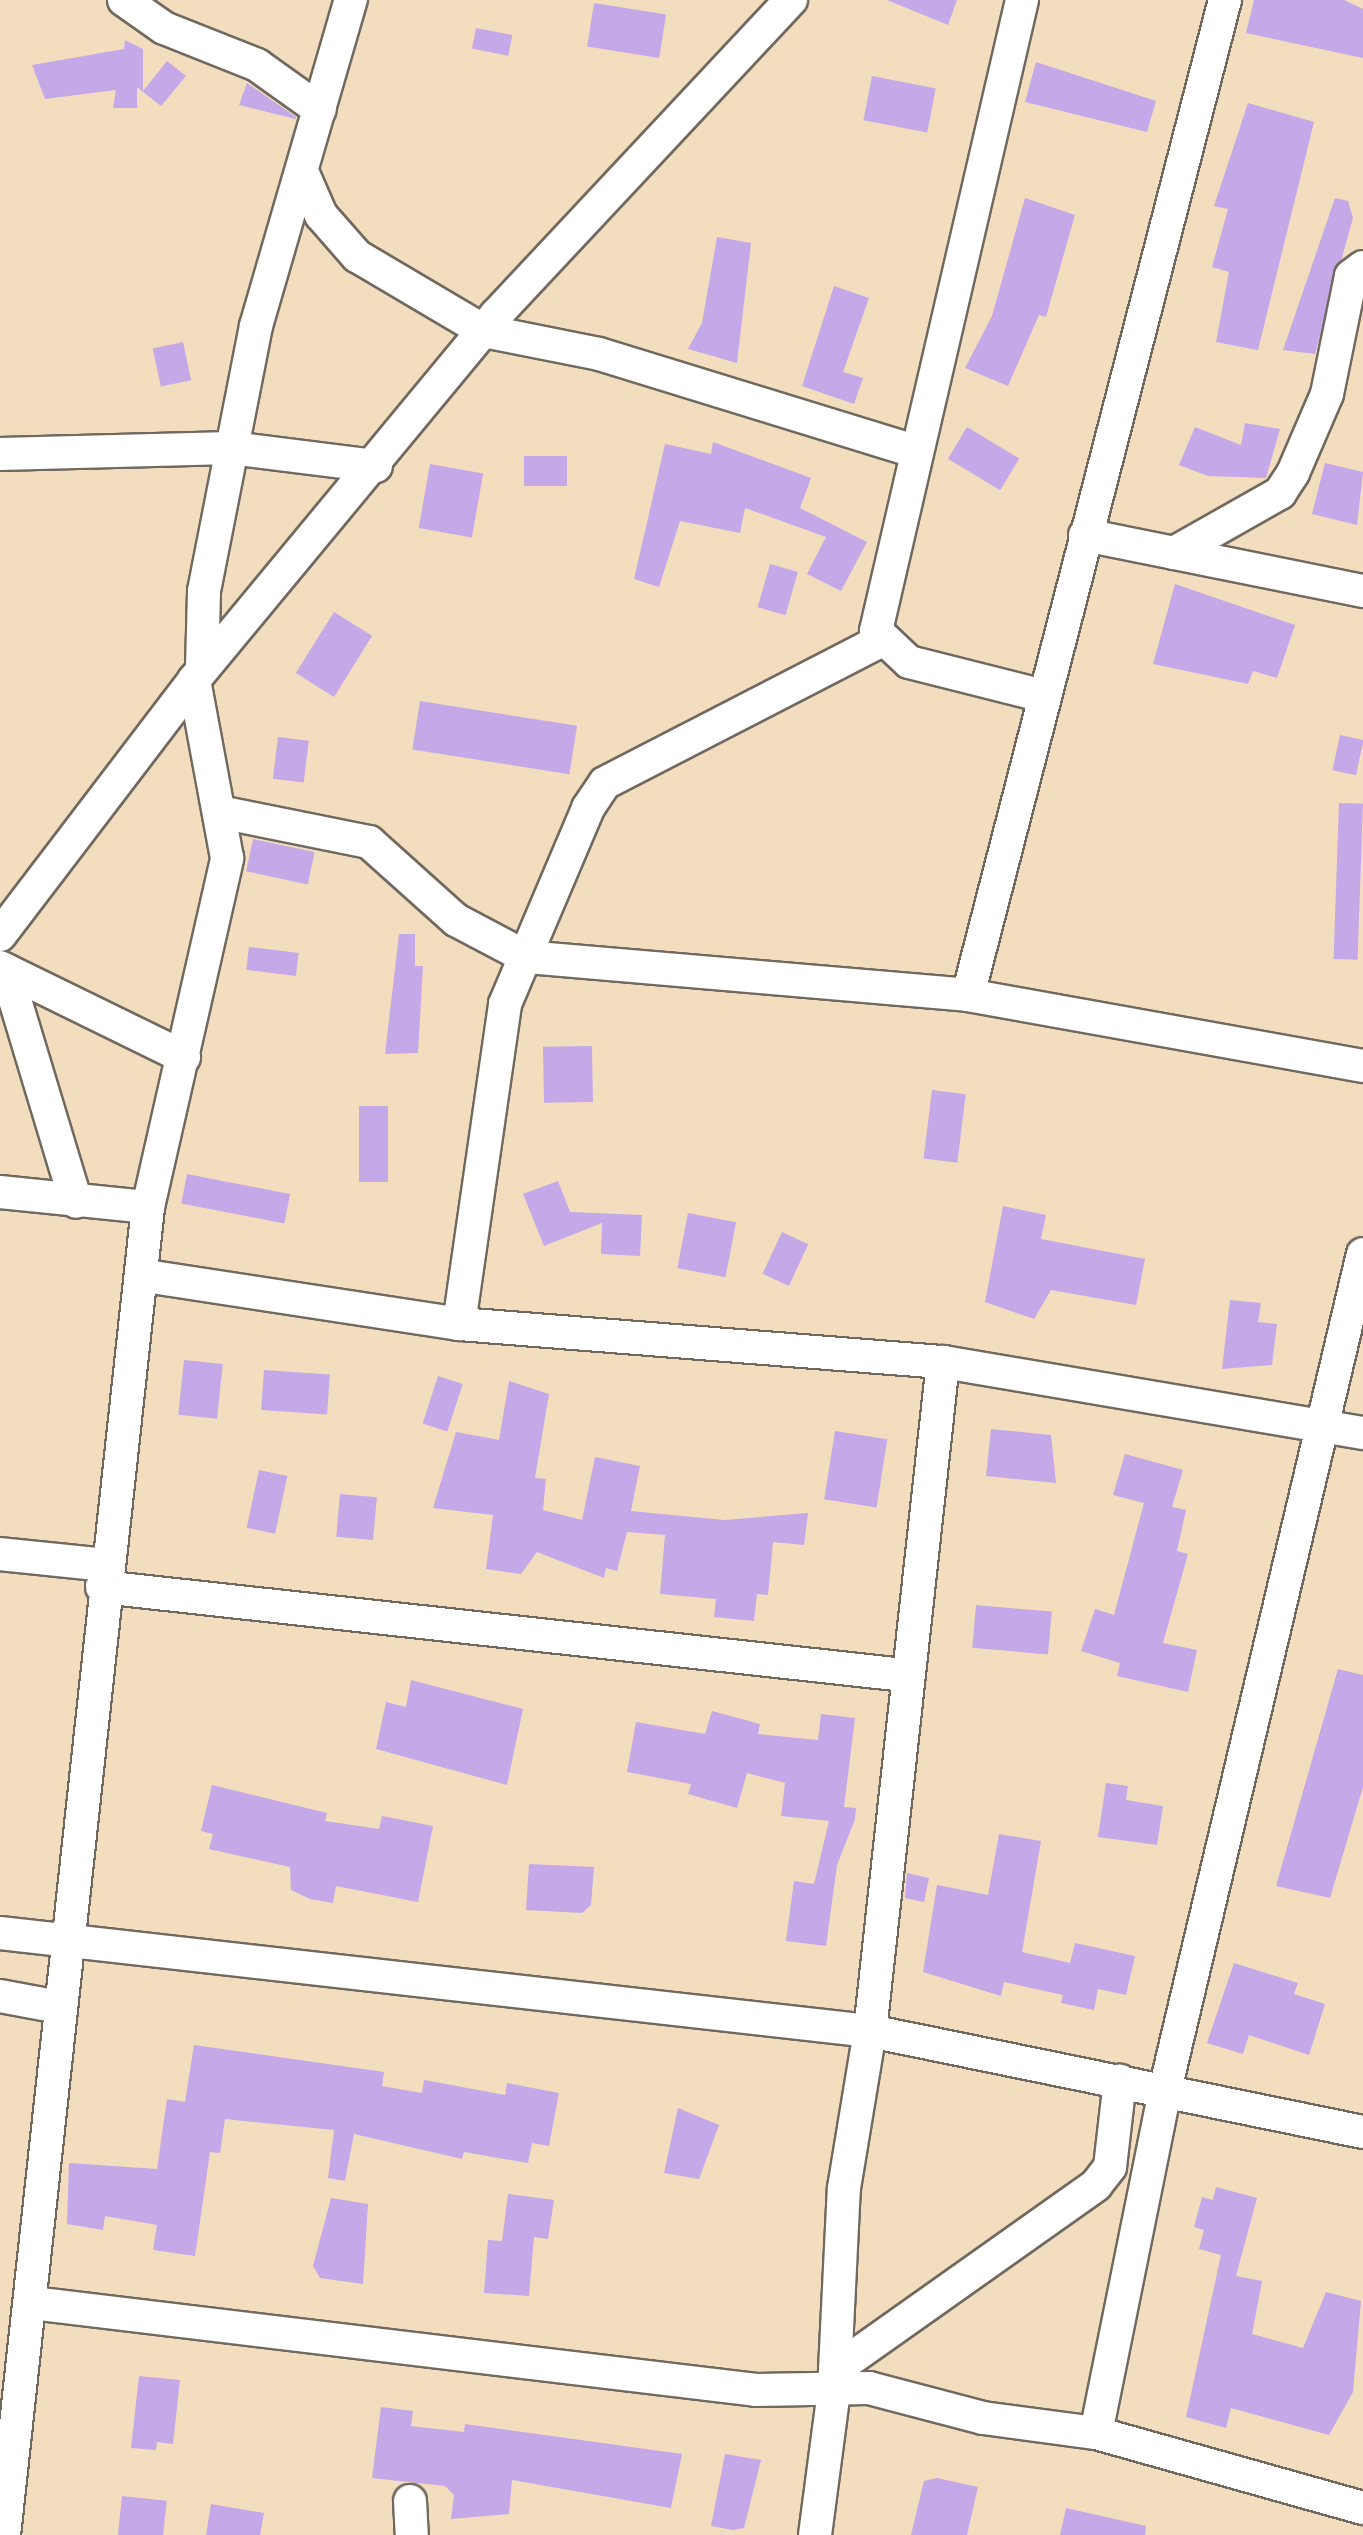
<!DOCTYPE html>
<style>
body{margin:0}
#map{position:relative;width:1363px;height:2535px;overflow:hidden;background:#f3ddbf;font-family:"Patrick Hand",sans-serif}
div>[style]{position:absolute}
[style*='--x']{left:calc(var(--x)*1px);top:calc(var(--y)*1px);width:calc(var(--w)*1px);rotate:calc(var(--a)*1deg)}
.building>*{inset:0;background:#c4a8e7;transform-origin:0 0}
.roads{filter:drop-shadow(2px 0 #71695f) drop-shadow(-2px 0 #71695f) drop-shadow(0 2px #71695f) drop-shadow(0 -2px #71695f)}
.minor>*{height:32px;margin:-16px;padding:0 16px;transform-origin:16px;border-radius:16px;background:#fff}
span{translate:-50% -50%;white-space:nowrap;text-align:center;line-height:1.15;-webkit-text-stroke:9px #fdfcf7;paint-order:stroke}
</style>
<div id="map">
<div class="building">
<i style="clip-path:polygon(887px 0,957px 0,948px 25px)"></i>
<i style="clip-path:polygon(1254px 0,1344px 0,1363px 9px,1363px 58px,1246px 33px)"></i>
<i style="left:594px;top:3px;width:73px;height:44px;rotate:9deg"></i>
<i style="left:476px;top:28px;width:37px;height:21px;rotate:11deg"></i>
<i style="clip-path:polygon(125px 40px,143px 49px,143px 91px,167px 61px,186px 76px,161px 106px,137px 87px,137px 108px,113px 108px,116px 90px,45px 99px,32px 65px,124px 49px)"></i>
<i style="clip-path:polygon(1036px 62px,1156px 101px,1147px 132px,1025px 102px)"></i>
<i style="left:872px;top:76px;width:65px;height:45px;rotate:11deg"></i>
<i style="clip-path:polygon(247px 83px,296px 117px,296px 119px,239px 105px)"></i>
<i style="clip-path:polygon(1248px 103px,1314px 122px,1258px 350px,1216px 342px,1229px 272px,1212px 267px,1228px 209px,1214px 206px)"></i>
<i style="clip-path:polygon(1025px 198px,1075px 215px,1046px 317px,1039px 315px,1008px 386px,965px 368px,992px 316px)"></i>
<i style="clip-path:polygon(1335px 198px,1348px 201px,1353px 218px,1315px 354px,1283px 350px)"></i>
<i style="clip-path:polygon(717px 237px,751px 243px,737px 363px,688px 349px,702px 323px)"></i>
<i style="clip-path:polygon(834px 286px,869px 298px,843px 372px,863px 378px,854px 404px,802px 386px)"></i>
<i style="left:183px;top:342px;width:39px;height:31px;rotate:78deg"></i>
<i style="clip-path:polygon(1245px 423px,1280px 429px,1266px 478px,1208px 476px,1179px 465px,1195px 427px,1241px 445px)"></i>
<i style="left:967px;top:427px;width:61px;height:37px;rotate:31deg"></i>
<i style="clip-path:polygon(713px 442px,811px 478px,800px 508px,867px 542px,841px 591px,807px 574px,826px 537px,745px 508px,740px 533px,680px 521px,659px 587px,634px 579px,665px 444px,711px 454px)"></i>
<i style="left:524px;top:456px;width:43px;height:30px"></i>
<i style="clip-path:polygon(1325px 463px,1363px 472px,1357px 525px,1312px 514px)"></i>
<i style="left:430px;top:464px;width:54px;height:65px;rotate:10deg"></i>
<i style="left:770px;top:564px;width:29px;height:45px;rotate:16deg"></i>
<i style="clip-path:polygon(1175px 584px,1295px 625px,1277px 678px,1253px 671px,1248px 684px,1153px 664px)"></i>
<i style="left:334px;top:612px;width:45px;height:72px;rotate:32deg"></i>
<i style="left:420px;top:701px;width:159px;height:49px;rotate:9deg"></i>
<i style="left:1340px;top:735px;width:24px;height:36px;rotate:12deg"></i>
<i style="left:278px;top:737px;width:31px;height:42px;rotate:7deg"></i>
<i style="left:1339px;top:803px;width:24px;height:156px;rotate:2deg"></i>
<i style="left:253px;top:839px;width:63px;height:33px;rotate:12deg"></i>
<i style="clip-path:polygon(399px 934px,415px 934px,415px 966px,423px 966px,418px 1053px,385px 1054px)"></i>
<i style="left:249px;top:947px;width:50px;height:23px;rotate:7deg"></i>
<i style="left:592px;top:1046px;width:56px;height:49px;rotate:89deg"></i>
<i style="left:932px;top:1090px;width:34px;height:69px;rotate:7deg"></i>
<i style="left:359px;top:1106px;width:29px;height:76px"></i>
<i style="left:187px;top:1174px;width:105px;height:30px;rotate:11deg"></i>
<i style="clip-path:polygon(558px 1181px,570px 1212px,642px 1215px,640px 1256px,601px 1254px,602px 1223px,544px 1246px,523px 1194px)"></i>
<i style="clip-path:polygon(1003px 1206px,1046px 1215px,1041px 1239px,1145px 1259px,1136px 1305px,1051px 1290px,1034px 1319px,985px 1302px)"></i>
<i style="left:688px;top:1213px;width:49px;height:56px;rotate:11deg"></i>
<i style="left:782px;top:1232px;width:29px;height:46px;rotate:25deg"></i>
<i style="clip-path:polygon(1230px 1300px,1261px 1303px,1258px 1322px,1277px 1324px,1272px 1365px,1222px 1369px)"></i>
<i style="left:184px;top:1360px;width:39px;height:55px;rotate:6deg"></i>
<i style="left:264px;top:1370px;width:66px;height:40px;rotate:4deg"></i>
<i style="left:438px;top:1376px;width:26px;height:50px;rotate:18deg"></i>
<i style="clip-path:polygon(509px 1381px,549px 1394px,535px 1478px,546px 1479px,543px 1510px,582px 1520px,595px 1457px,640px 1466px,631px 1511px,724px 1520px,808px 1513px,804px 1545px,773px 1542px,768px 1595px,757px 1594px,754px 1621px,714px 1617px,716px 1599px,660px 1594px,665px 1535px,627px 1532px,617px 1571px,606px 1568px,604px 1578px,537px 1552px,521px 1574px,486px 1569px,493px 1515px,433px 1508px,456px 1432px,499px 1440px)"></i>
<i style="clip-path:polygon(991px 1429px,1051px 1435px,1056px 1483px,986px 1476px)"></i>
<i style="left:835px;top:1431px;width:53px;height:69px;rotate:9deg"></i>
<i style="clip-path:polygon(1125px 1454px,1183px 1470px,1172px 1507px,1186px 1510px,1177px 1551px,1188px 1554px,1163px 1643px,1197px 1650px,1188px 1692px,1117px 1676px,1120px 1663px,1081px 1651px,1095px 1609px,1114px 1615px,1144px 1503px,1113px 1495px)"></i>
<i style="left:259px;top:1470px;width:29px;height:59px;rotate:12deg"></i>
<i style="left:340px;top:1494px;width:37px;height:43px;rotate:5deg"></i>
<i style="left:976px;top:1605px;width:76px;height:43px;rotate:5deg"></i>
<i style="clip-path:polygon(1338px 1669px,1363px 1675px,1363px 1787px,1330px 1898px,1276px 1886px)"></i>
<i style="clip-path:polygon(411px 1680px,523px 1709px,507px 1785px,376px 1749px,386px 1702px,406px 1707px)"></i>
<i style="clip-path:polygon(712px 1711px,760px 1724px,758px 1734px,818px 1740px,821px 1714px,855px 1718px,844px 1807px,856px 1808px,855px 1819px,837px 1865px,826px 1946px,786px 1941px,794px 1881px,814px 1884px,829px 1821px,781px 1816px,785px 1783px,747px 1773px,737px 1808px,688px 1794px,691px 1784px,627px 1772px,636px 1722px,705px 1734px)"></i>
<i style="clip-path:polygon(1106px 1783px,1128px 1786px,1126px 1800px,1163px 1806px,1157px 1845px,1098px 1837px)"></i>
<i style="clip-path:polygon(212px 1785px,327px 1813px,325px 1821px,379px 1829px,382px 1816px,433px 1826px,418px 1902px,336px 1886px,333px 1903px,310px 1899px,291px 1890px,290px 1867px,209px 1849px,213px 1834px,201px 1831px)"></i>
<i style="clip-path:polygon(999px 1834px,1041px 1841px,1022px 1952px,1070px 1963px,1075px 1943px,1135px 1956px,1126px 1995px,1098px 1989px,1094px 2010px,1061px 2003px,1063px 1995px,1004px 1982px,1001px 1996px,923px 1972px,937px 1885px,988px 1895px)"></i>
<i style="clip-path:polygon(529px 1864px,594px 1867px,591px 1905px,582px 1913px,526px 1910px)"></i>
<i style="clip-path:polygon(907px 1873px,929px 1878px,924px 1902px,905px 1898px)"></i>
<i style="clip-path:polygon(1234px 1963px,1298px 1983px,1294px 1994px,1325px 2004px,1309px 2055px,1249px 2035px,1243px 2054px,1207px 2043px)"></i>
<i style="clip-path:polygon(194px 2045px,384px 2072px,382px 2086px,422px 2093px,424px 2080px,505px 2095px,507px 2083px,559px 2093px,549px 2146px,532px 2143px,528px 2163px,464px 2152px,462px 2159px,354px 2134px,345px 2181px,328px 2178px,334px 2130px,225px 2119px,220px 2153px,210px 2152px,195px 2256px,153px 2250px,157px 2225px,105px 2216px,103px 2230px,67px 2224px,69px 2163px,157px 2169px,167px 2099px,185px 2102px)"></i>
<i style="clip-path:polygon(678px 2108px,719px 2125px,699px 2179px,664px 2173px)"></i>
<i style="clip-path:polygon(1216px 2187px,1257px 2198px,1236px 2276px,1262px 2281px,1252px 2334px,1303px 2348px,1326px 2292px,1361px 2301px,1353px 2392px,1329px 2435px,1231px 2408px,1226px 2428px,1186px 2417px,1221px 2255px,1199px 2249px,1204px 2230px,1194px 2227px,1202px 2197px,1213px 2200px)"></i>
<i style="clip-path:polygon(508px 2194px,554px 2200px,548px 2239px,534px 2237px,529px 2296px,484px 2293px,488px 2240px,502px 2241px)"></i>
<i style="clip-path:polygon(331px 2198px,368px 2204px,363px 2284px,320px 2278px,313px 2266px)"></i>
<i style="clip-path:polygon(139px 2376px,180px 2380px,173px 2444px,157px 2442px,156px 2450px,131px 2448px)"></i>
<i style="clip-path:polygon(381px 2407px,413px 2411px,411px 2426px,464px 2432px,465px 2424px,682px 2454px,671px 2508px,512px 2480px,509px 2514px,451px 2519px,454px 2495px,445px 2486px,372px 2478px)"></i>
<i style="clip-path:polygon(725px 2454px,761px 2460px,744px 2528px,733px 2530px,711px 2526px)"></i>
<i style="clip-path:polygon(937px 2478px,978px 2487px,967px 2535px,911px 2535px,924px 2481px)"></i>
<i style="left:122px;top:2496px;width:45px;height:39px;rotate:6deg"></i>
<i style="clip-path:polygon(211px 2504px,264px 2513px,260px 2535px,206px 2535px)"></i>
<i style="clip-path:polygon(1066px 2508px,1146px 2526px,1145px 2535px,1060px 2535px)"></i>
</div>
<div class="roads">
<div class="minor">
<i style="--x:124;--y:0;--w:49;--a:35"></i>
<i style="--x:164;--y:28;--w:100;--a:21.7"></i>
<i style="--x:257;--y:65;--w:77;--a:35.5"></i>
<i style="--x:1022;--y:0;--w:648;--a:103.03"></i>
<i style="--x:876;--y:631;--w:45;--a:43.2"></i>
<i style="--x:909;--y:662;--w:138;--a:14.2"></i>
<i style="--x:304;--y:176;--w:43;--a:66.4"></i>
<i style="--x:321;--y:215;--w:55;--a:48.7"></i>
<i style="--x:357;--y:256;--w:147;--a:30.6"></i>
<i style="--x:484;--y:331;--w:117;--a:11.3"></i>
<i style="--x:599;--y:354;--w:327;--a:17.1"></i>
<i style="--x:0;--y:454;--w:231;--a:-1.5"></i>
<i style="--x:231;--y:448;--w:146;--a:7.1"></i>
<i style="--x:1085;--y:535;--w:284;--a:11.4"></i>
<i style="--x:1174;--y:553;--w:122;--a:-29.5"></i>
<i style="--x:1280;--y:493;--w:24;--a:-57"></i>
<i style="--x:1293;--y:473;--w:86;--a:-66.7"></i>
<i style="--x:1327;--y:394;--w:120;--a:-78.5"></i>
<i style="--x:1351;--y:276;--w:15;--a:-37"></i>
<i style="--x:202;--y:668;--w:77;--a:-88.5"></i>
<i style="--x:204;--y:591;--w:270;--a:-78.9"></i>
<i style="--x:256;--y:326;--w:340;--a:-73.8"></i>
<i style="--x:225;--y:813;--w:147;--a:11.4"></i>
<i style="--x:369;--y:842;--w:117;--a:41.9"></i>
<i style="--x:456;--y:920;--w:79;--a:27.9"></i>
<i style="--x:526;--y:957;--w:444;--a:4.9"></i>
<i style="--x:968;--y:995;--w:401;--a:10.2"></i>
<i style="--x:0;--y:935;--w:320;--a:-52.7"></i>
<i style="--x:0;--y:967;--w:205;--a:26.1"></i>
<i style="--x:6;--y:970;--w:242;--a:73.2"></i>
<i style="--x:968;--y:995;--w:1028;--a:-75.52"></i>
<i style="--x:0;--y:1192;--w:149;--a:5.8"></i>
<i style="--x:146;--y:1276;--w:317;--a:8.7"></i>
<i style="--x:459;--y:1324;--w:485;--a:4.5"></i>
<i style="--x:943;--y:1362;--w:426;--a:9.6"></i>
<i style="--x:459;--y:1324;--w:323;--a:-81.8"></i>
<i style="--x:505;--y:1004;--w:213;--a:-67"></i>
<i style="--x:588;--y:808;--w:30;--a:-56"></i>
<i style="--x:605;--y:783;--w:309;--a:-27.3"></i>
<i style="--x:0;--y:1554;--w:108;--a:5.9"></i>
<i style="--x:102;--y:1587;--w:807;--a:6.26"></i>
<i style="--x:0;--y:1933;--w:876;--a:6.43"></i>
<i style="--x:870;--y:2031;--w:503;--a:11.58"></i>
<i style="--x:0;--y:1996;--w:60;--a:10.6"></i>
<i style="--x:32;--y:2303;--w:729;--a:6.85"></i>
<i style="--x:756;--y:2390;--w:113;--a:-1"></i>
<i style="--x:869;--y:2388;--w:118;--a:14.7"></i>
<i style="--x:983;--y:2418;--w:114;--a:7.6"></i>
<i style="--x:1096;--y:2433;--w:277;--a:15.7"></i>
<i style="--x:835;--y:2370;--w:320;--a:-35.3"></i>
<i style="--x:1096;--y:2185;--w:23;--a:-52"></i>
<i style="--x:1110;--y:2167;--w:87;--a:-83.4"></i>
<i style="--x:1096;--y:2433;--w:350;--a:-78.6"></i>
<i style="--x:1165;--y:2090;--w:859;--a:-76.68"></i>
<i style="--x:410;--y:2501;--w:34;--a:87"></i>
<i style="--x:4;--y:2535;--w:1336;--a:-83.81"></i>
<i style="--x:148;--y:1207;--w:358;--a:-77.2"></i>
<i style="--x:227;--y:858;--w:181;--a:-100.5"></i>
<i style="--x:194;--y:680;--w:474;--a:-50.4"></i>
<i style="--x:496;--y:315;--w:432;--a:-46.9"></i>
<i style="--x:815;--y:2535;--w:146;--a:-82.5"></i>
<i style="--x:834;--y:2390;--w:202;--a:-87.2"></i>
<i style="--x:844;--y:2188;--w:159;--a:-80.6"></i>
<i style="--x:870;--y:2031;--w:673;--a:-83.77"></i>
</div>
</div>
</div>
